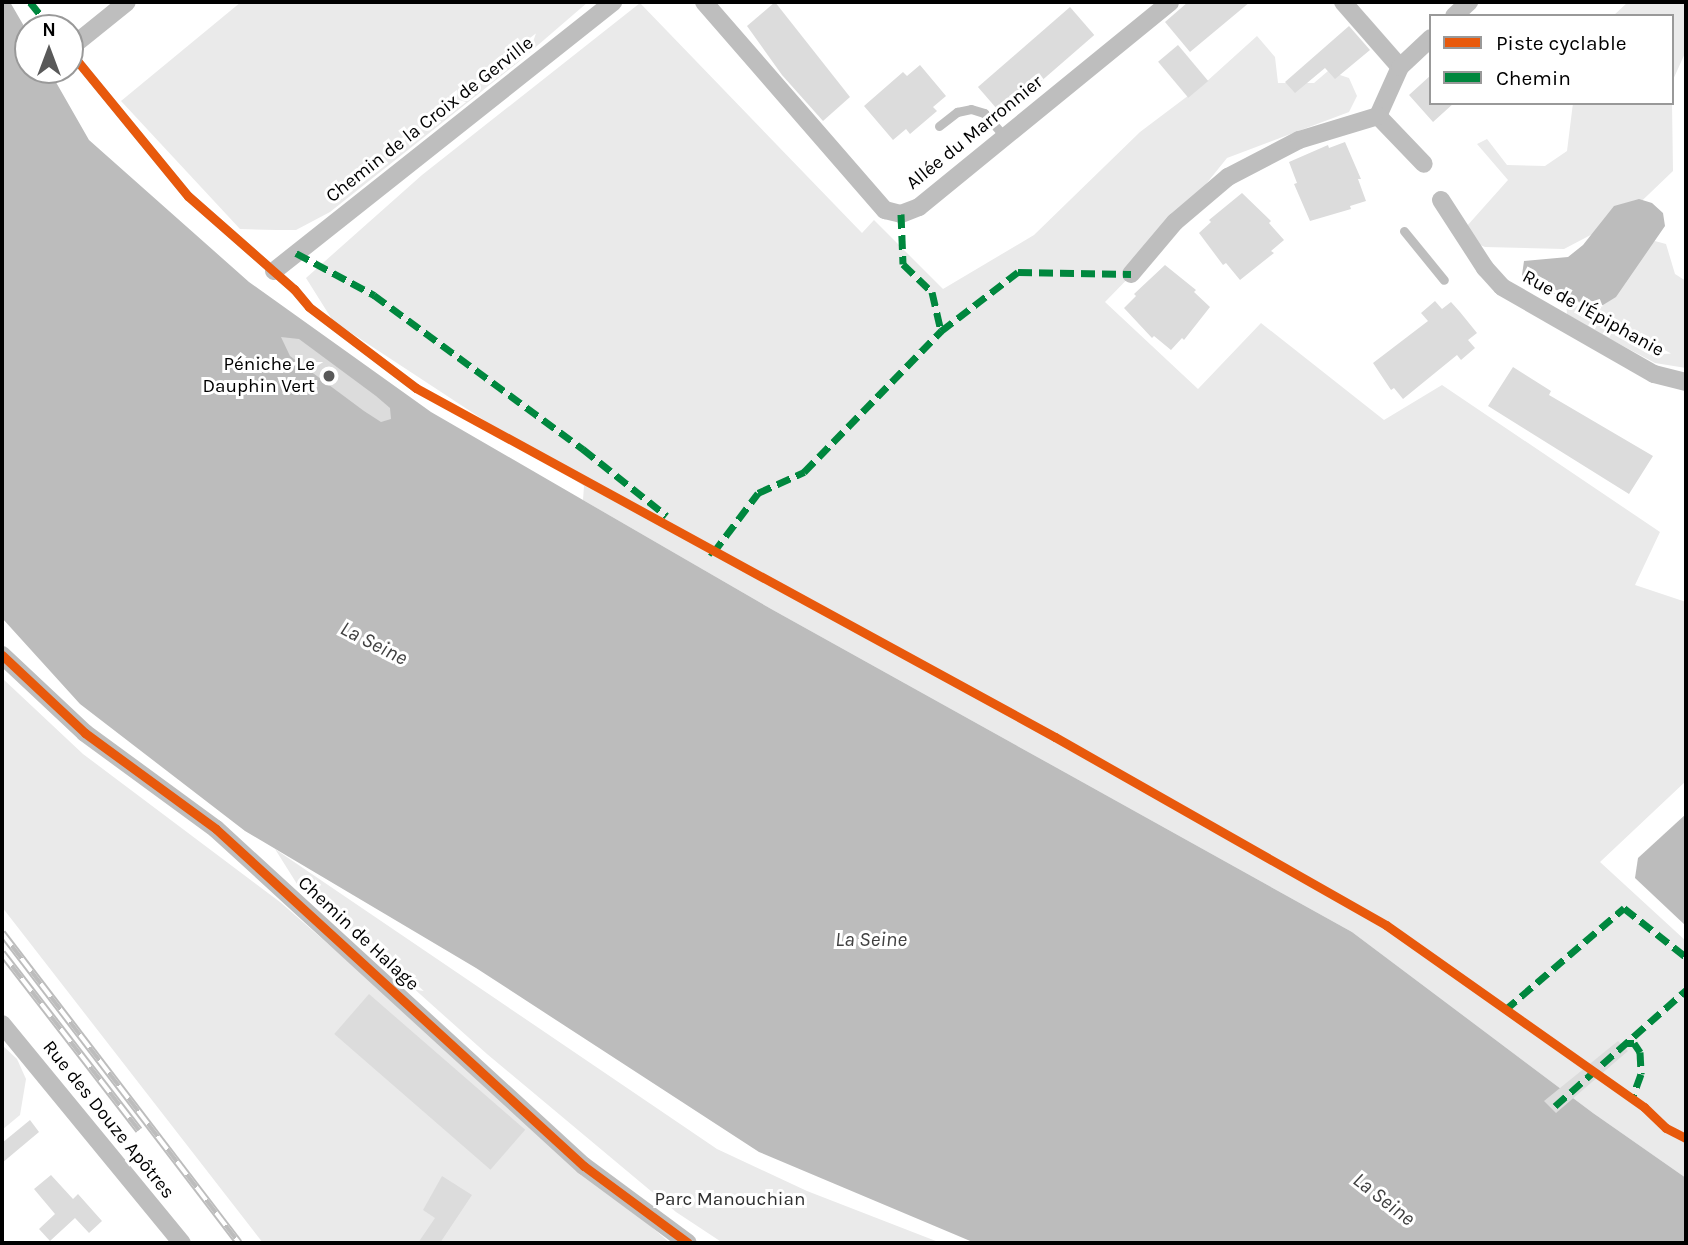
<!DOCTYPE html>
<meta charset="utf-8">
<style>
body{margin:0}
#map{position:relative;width:1688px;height:1245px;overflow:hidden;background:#fff;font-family:Karla,sans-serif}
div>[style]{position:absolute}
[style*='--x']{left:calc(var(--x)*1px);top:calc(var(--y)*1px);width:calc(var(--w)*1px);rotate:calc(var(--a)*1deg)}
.green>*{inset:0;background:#eaeaea}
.water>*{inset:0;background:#bcbcbc}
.building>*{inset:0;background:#dcdcdc;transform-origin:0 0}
.service>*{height:9px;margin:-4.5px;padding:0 4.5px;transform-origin:4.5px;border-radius:4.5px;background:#bebebe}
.minor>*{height:18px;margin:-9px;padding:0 9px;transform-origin:9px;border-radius:9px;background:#bebebe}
.rail>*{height:8px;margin-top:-4px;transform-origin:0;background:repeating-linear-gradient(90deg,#fff 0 16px,#bdbdbd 0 32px);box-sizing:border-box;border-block:2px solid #bdbdbd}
.quiet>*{height:7px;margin-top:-3.5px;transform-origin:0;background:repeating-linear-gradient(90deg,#00873e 0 14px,transparent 0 21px)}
.cycleway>*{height:9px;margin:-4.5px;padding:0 4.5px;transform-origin:4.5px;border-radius:4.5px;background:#e8590c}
.dots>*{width:19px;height:19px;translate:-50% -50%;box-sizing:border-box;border:4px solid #fff;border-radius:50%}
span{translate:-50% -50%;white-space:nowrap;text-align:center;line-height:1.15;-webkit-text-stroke:6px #fff;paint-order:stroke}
.street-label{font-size:19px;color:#000}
.poi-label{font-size:19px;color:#000}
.right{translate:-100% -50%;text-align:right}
.park-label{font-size:19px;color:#2f2f2f}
.water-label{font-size:21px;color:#404040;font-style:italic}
.frame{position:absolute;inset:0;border:4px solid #000;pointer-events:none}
.legend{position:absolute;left:1429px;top:14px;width:245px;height:91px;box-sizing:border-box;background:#fff;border:2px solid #999;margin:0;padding:9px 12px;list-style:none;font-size:21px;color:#000}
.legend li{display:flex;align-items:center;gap:14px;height:35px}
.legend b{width:35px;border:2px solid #999}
.north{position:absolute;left:14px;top:14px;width:70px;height:70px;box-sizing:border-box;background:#fff;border:2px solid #999;border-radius:50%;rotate:0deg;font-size:19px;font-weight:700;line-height:28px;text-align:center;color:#000}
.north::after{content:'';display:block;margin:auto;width:24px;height:32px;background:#595959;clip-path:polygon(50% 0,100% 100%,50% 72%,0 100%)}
</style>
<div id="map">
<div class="green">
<i style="clip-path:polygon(241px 2px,588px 2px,516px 64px,330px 212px,296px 230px,277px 230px,240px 229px,121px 101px)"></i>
<i style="clip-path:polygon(1628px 2px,1686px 2px,1686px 51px,1672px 82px,1672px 16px,1613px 16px)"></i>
<i style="clip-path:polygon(640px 3px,862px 233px,874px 220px,943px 289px,1034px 235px,1140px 132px,1205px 83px,1257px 36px,1275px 57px,1278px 83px,1314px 83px,1328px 71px,1349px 78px,1357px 96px,1349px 112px,1227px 158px,1202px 189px,1182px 223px,1105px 302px,1198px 389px,1261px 323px,1384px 420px,1442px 385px,1660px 532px,1635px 585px,1686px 602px,1686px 781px,1600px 862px,1686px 941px,1686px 1178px,1593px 1113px,1352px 932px,773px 610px,583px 500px,584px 486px,333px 321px,306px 278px,422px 175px)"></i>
<i style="clip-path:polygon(1573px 103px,1672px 103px,1673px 171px,1625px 217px,1564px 249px,1485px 247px,1458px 236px,1508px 180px,1477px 144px,1487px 139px,1507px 165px,1545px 166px,1567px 151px)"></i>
<i style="clip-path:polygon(1636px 236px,1666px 244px,1675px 274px,1686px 281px,1686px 368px,1655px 363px,1567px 316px,1566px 296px)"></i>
<i style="clip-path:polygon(2px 678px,83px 754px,280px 902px,670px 1243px,263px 1243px,2px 907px)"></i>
<i style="clip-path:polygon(275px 849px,717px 1149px,807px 1191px,941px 1243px,723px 1243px,676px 1212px,487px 1054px,297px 884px)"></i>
<i style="clip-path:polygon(2px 1045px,17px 1059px,26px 1079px,20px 1115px,2px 1130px)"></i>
</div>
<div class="water">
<i style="clip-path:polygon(2px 2px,10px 2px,28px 33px,28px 70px,49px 70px,89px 140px,249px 282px,431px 412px,773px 610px,1352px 932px,1593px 1113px,1686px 1178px,1686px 1243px,975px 1243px,759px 1152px,476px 968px,245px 831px,80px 704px,2px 618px)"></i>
<i style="clip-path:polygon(1639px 199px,1652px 203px,1663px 213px,1665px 226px,1616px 297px,1603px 305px,1590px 305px,1531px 287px,1522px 275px,1524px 261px,1568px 257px,1583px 245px,1614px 206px)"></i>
<i style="clip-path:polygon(1686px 814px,1686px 926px,1635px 878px,1638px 858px)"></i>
</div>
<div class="building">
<i style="clip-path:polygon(775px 2px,850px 97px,823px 121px,782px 75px,747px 26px)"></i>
<i style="clip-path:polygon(1188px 2px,1250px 2px,1190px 52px,1165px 22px)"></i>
<i style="left:1070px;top:7px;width:37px;height:122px;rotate:49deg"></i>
<i style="clip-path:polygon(1349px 26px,1370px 50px,1335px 79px,1325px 68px,1295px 93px,1285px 82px)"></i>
<i style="left:1178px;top:45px;width:47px;height:26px;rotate:50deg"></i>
<i style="clip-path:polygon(920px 65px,946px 96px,933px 107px,937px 111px,910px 134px,906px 129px,893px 140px,864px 106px,903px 72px,907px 76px)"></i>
<i style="clip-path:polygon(1431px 75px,1431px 103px,1454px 103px,1433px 122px,1409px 95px)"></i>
<i style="clip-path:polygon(1345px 142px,1361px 179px,1358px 179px,1366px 201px,1350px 206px,1351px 209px,1310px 221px,1294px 184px,1297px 183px,1289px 162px,1328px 145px,1329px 148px)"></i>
<i style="clip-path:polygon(1242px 193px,1271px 221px,1269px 223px,1284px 240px,1271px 251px,1274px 253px,1240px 280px,1226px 263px,1223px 265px,1199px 233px,1211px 222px,1209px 220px)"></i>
<i style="clip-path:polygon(1165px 265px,1196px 290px,1194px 292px,1210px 307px,1184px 340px,1182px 338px,1171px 350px,1154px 336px,1152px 338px,1124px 308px,1136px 296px,1134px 294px)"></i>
<i style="clip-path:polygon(1435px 301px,1442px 309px,1451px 302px,1460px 312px,1477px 333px,1468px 340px,1475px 348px,1461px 360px,1457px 355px,1403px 399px,1394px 388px,1391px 390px,1373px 363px,1428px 321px,1421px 313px)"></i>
<i style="clip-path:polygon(281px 337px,299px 339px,376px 396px,390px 408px,391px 419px,381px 422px,364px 411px,290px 356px)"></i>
<i style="clip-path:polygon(1513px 367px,1551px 391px,1549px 395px,1653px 456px,1629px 494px,1488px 406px)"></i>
<i style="left:369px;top:994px;width:207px;height:53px;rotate:41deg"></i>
<i style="clip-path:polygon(1618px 1041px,1628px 1051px,1556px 1113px,1544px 1101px)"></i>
<i style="clip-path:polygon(30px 1120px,39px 1132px,2px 1163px,2px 1143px)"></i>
<i style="clip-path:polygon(51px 1175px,73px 1199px,78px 1194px,102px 1221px,89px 1233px,75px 1218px,50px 1241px,39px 1229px,55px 1214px,34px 1189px)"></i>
<i style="clip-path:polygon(442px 1176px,472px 1195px,440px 1243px,418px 1243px,435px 1218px,423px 1210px)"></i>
</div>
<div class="service">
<i style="--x:70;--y:52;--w:186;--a:50.7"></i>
<i style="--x:188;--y:196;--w:141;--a:41.3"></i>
<i style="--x:294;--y:289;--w:23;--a:50"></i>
<i style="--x:309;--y:307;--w:134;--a:37.1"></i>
<i style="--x:939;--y:126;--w:23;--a:-38"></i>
<i style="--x:957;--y:112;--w:14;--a:-12"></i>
<i style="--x:971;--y:109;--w:14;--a:17"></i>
<i style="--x:984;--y:113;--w:32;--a:49"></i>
<i style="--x:1404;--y:231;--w:63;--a:50.8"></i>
</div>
<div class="minor">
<i style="--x:704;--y:2;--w:276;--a:49"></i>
<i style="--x:885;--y:210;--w:16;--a:14"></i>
<i style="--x:901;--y:214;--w:19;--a:-21"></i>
<i style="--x:919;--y:207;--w:324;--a:-39.2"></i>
<i style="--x:1343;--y:2;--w:86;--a:48.8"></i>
<i style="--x:1400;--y:67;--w:54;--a:114.2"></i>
<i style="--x:1378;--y:116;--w:66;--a:46.2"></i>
<i style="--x:1454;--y:16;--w:21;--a:-43"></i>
<i style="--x:70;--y:48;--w:73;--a:-38.9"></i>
<i style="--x:1400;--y:67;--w:42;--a:-43.1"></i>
<i style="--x:1441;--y:200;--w:81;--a:57.1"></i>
<i style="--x:1485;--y:268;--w:25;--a:48"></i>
<i style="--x:1502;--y:287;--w:175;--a:29.8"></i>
<i style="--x:1654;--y:374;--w:33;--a:14"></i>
<i style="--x:274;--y:271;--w:433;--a:-38.4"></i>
<i style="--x:1131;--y:274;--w:68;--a:-49.8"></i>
<i style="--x:1175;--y:222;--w:70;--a:-40.3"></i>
<i style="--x:1228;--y:177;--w:80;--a:-27.5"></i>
<i style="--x:1299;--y:140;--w:83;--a:-16.9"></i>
<i style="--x:2;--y:655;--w:114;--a:43.2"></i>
<i style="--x:85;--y:733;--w:162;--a:36.2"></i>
<i style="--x:216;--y:829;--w:499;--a:42.5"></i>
<i style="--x:584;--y:1166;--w:129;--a:36.5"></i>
<i style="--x:2;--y:1024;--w:283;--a:50.6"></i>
</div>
<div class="rail">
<i style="--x:2;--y:933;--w:390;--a:52.6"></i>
<i style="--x:2;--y:953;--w:224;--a:52.3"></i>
</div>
<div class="quiet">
<i style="--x:30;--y:2;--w:33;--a:51"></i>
<i style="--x:901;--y:214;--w:50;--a:87.7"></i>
<i style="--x:903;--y:264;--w:40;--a:44"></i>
<i style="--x:932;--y:292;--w:40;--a:77"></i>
<i style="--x:296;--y:253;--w:89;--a:28.3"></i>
<i style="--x:374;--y:295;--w:260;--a:36.4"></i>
<i style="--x:583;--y:449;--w:107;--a:38.6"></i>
<i style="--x:710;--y:551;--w:4;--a:34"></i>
<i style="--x:713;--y:553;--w:75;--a:-53.1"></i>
<i style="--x:758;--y:493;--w:51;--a:-24.5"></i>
<i style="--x:804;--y:472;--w:197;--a:-45.8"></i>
<i style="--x:941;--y:331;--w:97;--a:-37.5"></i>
<i style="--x:1018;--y:272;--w:113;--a:1"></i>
<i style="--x:1505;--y:1010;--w:157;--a:-40.6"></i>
<i style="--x:1624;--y:908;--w:79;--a:38.3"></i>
<i style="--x:1626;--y:1043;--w:8;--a:0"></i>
<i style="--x:1634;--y:1043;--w:11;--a:56"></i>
<i style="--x:1640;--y:1052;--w:22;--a:87"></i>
<i style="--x:1641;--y:1074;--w:27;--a:110"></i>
<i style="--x:1555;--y:1106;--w:175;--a:-41.5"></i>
</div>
<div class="cycleway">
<i style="--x:70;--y:52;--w:186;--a:50.7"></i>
<i style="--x:188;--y:196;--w:141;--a:41.3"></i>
<i style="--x:294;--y:289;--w:23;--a:50"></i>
<i style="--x:309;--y:307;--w:134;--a:37.1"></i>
<i style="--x:416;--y:388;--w:728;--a:28.64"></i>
<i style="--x:1055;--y:737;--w:381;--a:29.6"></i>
<i style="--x:1386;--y:925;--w:316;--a:35.2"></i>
<i style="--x:1644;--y:1107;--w:30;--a:44"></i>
<i style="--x:1666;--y:1128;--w:22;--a:27"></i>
<i style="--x:2;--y:655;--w:114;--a:43.2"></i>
<i style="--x:85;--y:733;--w:162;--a:36.2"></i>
<i style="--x:216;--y:829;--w:499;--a:42.5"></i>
<i style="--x:584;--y:1166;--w:129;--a:36.5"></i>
</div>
<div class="dots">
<i style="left:329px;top:376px;background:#595959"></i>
</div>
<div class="street-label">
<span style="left:430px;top:120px;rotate:-38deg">Chemin de la Croix de Gerville</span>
<span style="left:975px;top:133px;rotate:-39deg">Allée du Marronnier</span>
<span style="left:1593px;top:314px;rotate:29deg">Rue de l'Épiphanie</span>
<span style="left:358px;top:934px;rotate:43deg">Chemin de Halage</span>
<span style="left:108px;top:1120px;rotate:51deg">Rue des Douze Apôtres</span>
</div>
<div class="poi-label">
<span class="right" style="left:315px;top:376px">Péniche Le<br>Dauphin Vert</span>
</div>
<div class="park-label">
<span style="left:730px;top:1200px">Parc Manouchian</span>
</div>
<div class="water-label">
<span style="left:374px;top:643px;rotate:27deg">La Seine</span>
<span style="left:871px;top:939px">La Seine</span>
<span style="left:1384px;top:1199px;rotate:38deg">La Seine</span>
</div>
<div class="frame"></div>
<ul class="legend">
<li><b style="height:9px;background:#e8590c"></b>Piste cyclable</li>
<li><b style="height:9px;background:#00873e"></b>Chemin</li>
</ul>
<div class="north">N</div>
</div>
